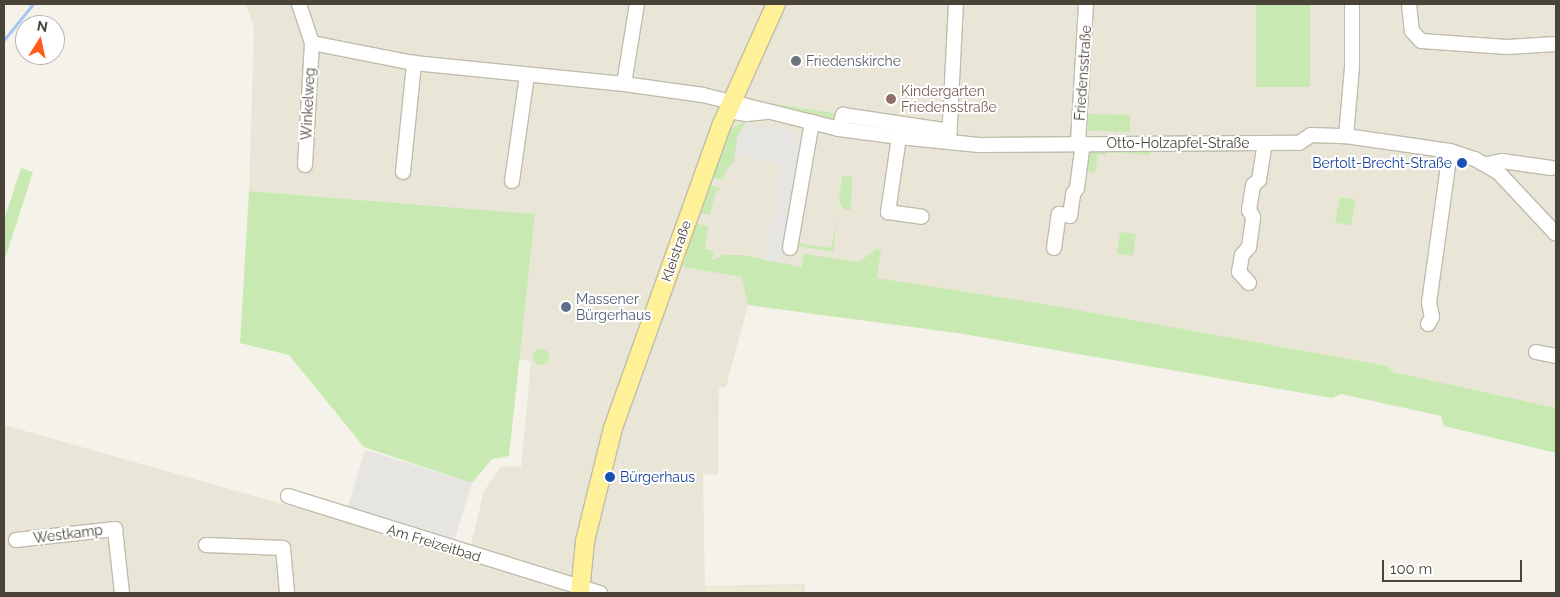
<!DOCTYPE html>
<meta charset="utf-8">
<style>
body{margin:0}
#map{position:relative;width:1560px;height:597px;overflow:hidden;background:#f5f3e9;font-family:Raleway,sans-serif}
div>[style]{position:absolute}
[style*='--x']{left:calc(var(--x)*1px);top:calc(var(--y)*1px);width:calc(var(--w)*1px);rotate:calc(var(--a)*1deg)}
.residential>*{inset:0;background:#e9e6d7}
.education>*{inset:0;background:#eeead3}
.green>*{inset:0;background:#c8e9b1;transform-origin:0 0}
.round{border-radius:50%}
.parking>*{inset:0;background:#e6e5e1;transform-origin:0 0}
.stream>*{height:2.5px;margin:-1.25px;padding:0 1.25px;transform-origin:1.25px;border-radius:1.25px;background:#a5c7f2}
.roads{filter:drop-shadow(1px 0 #c0bcab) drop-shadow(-1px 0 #c0bcab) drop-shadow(0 1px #c0bcab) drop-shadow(0 -1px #c0bcab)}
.minor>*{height:14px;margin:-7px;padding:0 7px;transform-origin:7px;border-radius:7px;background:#fff}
.major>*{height:18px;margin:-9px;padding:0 9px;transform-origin:9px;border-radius:9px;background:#fff198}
.dots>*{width:14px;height:14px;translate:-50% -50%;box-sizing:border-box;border:2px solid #fff;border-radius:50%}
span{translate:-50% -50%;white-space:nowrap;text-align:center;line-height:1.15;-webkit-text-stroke:4px #fff;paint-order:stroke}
.worship-label{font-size:14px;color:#5b616d}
.left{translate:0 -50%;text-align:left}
.street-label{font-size:14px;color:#494437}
.education-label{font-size:14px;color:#785e54}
.transit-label{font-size:14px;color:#164399}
.right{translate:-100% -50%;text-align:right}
.service-label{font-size:14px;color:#4e5e75}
.frame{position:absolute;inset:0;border:5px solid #494437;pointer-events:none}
.north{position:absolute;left:15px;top:15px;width:50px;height:50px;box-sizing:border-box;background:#fff;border:1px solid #b6b4af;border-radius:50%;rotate:10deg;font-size:14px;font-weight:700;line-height:20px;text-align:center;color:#494437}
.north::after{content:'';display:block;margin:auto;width:18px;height:22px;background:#fd5d18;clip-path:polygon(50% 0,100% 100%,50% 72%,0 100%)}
.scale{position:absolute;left:1382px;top:560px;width:140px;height:22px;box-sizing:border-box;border:2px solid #494437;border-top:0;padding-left:6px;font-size:15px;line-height:18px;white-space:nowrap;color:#494437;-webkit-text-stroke:4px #fff;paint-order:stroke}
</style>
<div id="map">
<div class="residential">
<i style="clip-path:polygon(246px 4px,1556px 4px,1556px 408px,1393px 372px,1388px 366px,1044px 304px,745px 258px,743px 277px,748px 305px,726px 387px,719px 388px,718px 475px,703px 474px,705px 586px,805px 584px,805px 593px,4px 593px,4px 425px,424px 544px,467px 561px,484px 491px,501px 466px,521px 467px,531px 361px,519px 360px,535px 214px,249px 191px,254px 28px)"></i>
</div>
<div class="education">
<i style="clip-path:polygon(801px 586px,801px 593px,705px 593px,705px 588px)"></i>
</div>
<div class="green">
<i style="left:1256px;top:4px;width:54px;height:83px"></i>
<i style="clip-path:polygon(751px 98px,758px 101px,839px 114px,836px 123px,749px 101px)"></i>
<i style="left:1088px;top:114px;width:42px;height:17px;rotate:1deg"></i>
<i style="clip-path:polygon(745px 121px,743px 130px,738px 134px,734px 161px,724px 173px,723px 180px,712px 178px,731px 129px)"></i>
<i style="clip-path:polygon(1091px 150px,1150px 150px,1149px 155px,1107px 152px,1106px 156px,1098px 154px,1095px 174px,1085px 170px,1087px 154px)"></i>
<i style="clip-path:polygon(21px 168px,33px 172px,4px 262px,4px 220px)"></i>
<i style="clip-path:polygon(842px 176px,852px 177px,851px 211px,843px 209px,839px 200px)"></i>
<i style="clip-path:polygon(709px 185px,721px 188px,715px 193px,710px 215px,699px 213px)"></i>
<i style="clip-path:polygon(249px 191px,535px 214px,509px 456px,492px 459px,472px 483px,364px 447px,289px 355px,240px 343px)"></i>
<i style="left:1340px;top:197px;width:16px;height:26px;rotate:11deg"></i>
<i style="clip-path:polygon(837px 218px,833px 252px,794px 245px,795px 234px,799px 235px,798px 243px,831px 248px)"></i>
<i style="clip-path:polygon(695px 224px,708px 226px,705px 249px,714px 251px,712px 260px,724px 255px,741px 255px,802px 267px,804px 254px,859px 262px,876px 249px,881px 250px,877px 278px,1044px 304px,1388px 366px,1393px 372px,1556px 408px,1556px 453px,1444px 426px,1441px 416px,1341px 394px,1332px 398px,957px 333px,748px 305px,742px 277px,683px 267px)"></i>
<i style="left:1120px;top:232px;width:16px;height:22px;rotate:7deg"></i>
<i class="round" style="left:533px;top:349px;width:16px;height:16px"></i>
</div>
<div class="parking">
<i style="clip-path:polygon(745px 124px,795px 132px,794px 141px,801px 143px,782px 262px,765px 260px,781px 163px,735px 155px,738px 134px)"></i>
<i style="left:365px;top:450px;width:112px;height:59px;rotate:17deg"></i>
</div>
<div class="stream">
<i style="--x:4;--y:40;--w:46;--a:-51.1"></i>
</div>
<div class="roads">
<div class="minor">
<i style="--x:299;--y:4;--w:41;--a:71.6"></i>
<i style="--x:312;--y:43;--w:104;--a:11.1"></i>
<i style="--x:414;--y:63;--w:211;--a:5.7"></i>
<i style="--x:624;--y:84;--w:80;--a:7.9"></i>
<i style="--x:703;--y:95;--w:140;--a:14"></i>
<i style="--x:839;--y:129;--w:61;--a:7.6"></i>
<i style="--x:899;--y:137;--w:80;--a:5.7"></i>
<i style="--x:979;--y:145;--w:320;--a:-0.4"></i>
<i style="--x:1299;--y:143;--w:14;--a:-34"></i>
<i style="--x:1311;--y:135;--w:35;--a:2"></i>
<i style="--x:1346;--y:136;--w:105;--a:8.2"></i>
<i style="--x:1450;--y:151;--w:26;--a:18"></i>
<i style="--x:1475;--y:159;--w:28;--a:30"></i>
<i style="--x:1499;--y:173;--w:83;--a:46.9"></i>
<i style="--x:1409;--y:4;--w:27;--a:84"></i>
<i style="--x:1412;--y:31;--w:13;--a:48"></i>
<i style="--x:1421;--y:41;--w:86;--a:4"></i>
<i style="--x:1507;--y:47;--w:49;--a:-3.5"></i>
<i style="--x:624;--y:84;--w:81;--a:-80.8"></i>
<i style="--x:728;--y:111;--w:19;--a:9"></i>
<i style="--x:747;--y:114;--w:19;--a:-6"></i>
<i style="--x:839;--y:129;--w:15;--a:-74"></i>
<i style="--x:843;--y:115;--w:108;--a:8.5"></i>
<i style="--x:1346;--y:136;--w:69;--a:-85"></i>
<i style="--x:1352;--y:67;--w:63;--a:-90"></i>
<i style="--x:899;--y:137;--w:76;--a:98.3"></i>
<i style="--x:888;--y:212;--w:34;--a:8"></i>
<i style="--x:949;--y:141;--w:137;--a:-87.1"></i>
<i style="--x:1078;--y:143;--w:139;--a:-86.7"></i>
<i style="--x:1487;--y:164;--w:15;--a:-11"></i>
<i style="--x:1502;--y:161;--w:50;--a:8"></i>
<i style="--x:305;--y:165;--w:122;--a:-86.7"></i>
<i style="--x:403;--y:172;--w:110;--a:-84.2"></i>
<i style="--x:512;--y:181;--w:106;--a:-81.9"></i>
<i style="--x:790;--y:248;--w:128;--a:-80.1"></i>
<i style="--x:1054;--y:248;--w:34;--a:-82"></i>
<i style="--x:1059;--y:214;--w:11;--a:10"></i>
<i style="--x:1070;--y:216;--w:22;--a:-82"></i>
<i style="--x:1073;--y:194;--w:7;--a:-56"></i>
<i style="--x:1077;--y:188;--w:45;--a:-82.4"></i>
<i style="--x:1249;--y:283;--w:15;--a:-132"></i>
<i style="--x:1239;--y:272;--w:17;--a:-80"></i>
<i style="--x:1242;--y:255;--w:11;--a:-49"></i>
<i style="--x:1249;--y:247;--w:30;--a:-82"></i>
<i style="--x:1253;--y:217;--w:8;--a:-120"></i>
<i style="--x:1249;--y:210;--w:12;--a:-81"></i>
<i style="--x:1251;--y:198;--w:13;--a:-81"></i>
<i style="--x:1253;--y:185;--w:8;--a:-40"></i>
<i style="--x:1259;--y:180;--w:37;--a:-81"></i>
<i style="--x:1428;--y:324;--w:8;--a:-60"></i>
<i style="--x:1432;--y:317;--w:14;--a:-102"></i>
<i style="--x:1429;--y:303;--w:153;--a:-82.1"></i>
<i style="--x:1536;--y:352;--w:20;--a:11"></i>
<i style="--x:288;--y:496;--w:327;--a:17.3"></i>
<i style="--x:16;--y:540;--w:100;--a:-6.3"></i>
<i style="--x:115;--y:529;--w:64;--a:83.8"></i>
<i style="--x:206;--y:545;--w:77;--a:2.2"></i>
<i style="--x:283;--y:548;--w:45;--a:84.9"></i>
</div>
<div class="major">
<i style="--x:580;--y:593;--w:52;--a:-84.5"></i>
<i style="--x:585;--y:541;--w:116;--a:-76.1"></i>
<i style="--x:613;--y:428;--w:323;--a:-70.3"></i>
<i style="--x:722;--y:124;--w:132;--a:-65.8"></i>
</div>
</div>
<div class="dots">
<i style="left:796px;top:61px;background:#6b7280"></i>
<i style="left:891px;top:99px;background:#8d6e63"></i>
<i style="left:1462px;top:163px;background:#1a4fb4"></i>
<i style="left:566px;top:307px;background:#5c6f8a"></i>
<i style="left:610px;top:477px;background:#1a4fb4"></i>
</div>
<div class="worship-label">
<span class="left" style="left:806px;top:61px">Friedenskirche</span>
</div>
<div class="street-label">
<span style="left:1083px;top:73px;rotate:-86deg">Friedensstraße</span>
<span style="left:308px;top:104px;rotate:-87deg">Winkelweg</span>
<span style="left:1178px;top:143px">Otto-Holzapfel-Straße</span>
<span style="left:676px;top:251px;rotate:-71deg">Kleistraße</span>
<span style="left:68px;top:534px;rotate:-7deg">Westkamp</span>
<span style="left:434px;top:543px;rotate:17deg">Am Freizeitbad</span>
</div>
<div class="education-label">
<span class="left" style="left:901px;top:99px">Kindergarten<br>Friedensstraße</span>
</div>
<div class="transit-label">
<span class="right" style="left:1452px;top:163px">Bertolt-Brecht-Straße</span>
<span class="left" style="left:620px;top:477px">Bürgerhaus</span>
</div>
<div class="service-label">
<span class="left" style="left:576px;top:307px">Massener<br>Bürgerhaus</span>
</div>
<div class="frame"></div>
<div class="north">N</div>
<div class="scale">100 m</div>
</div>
